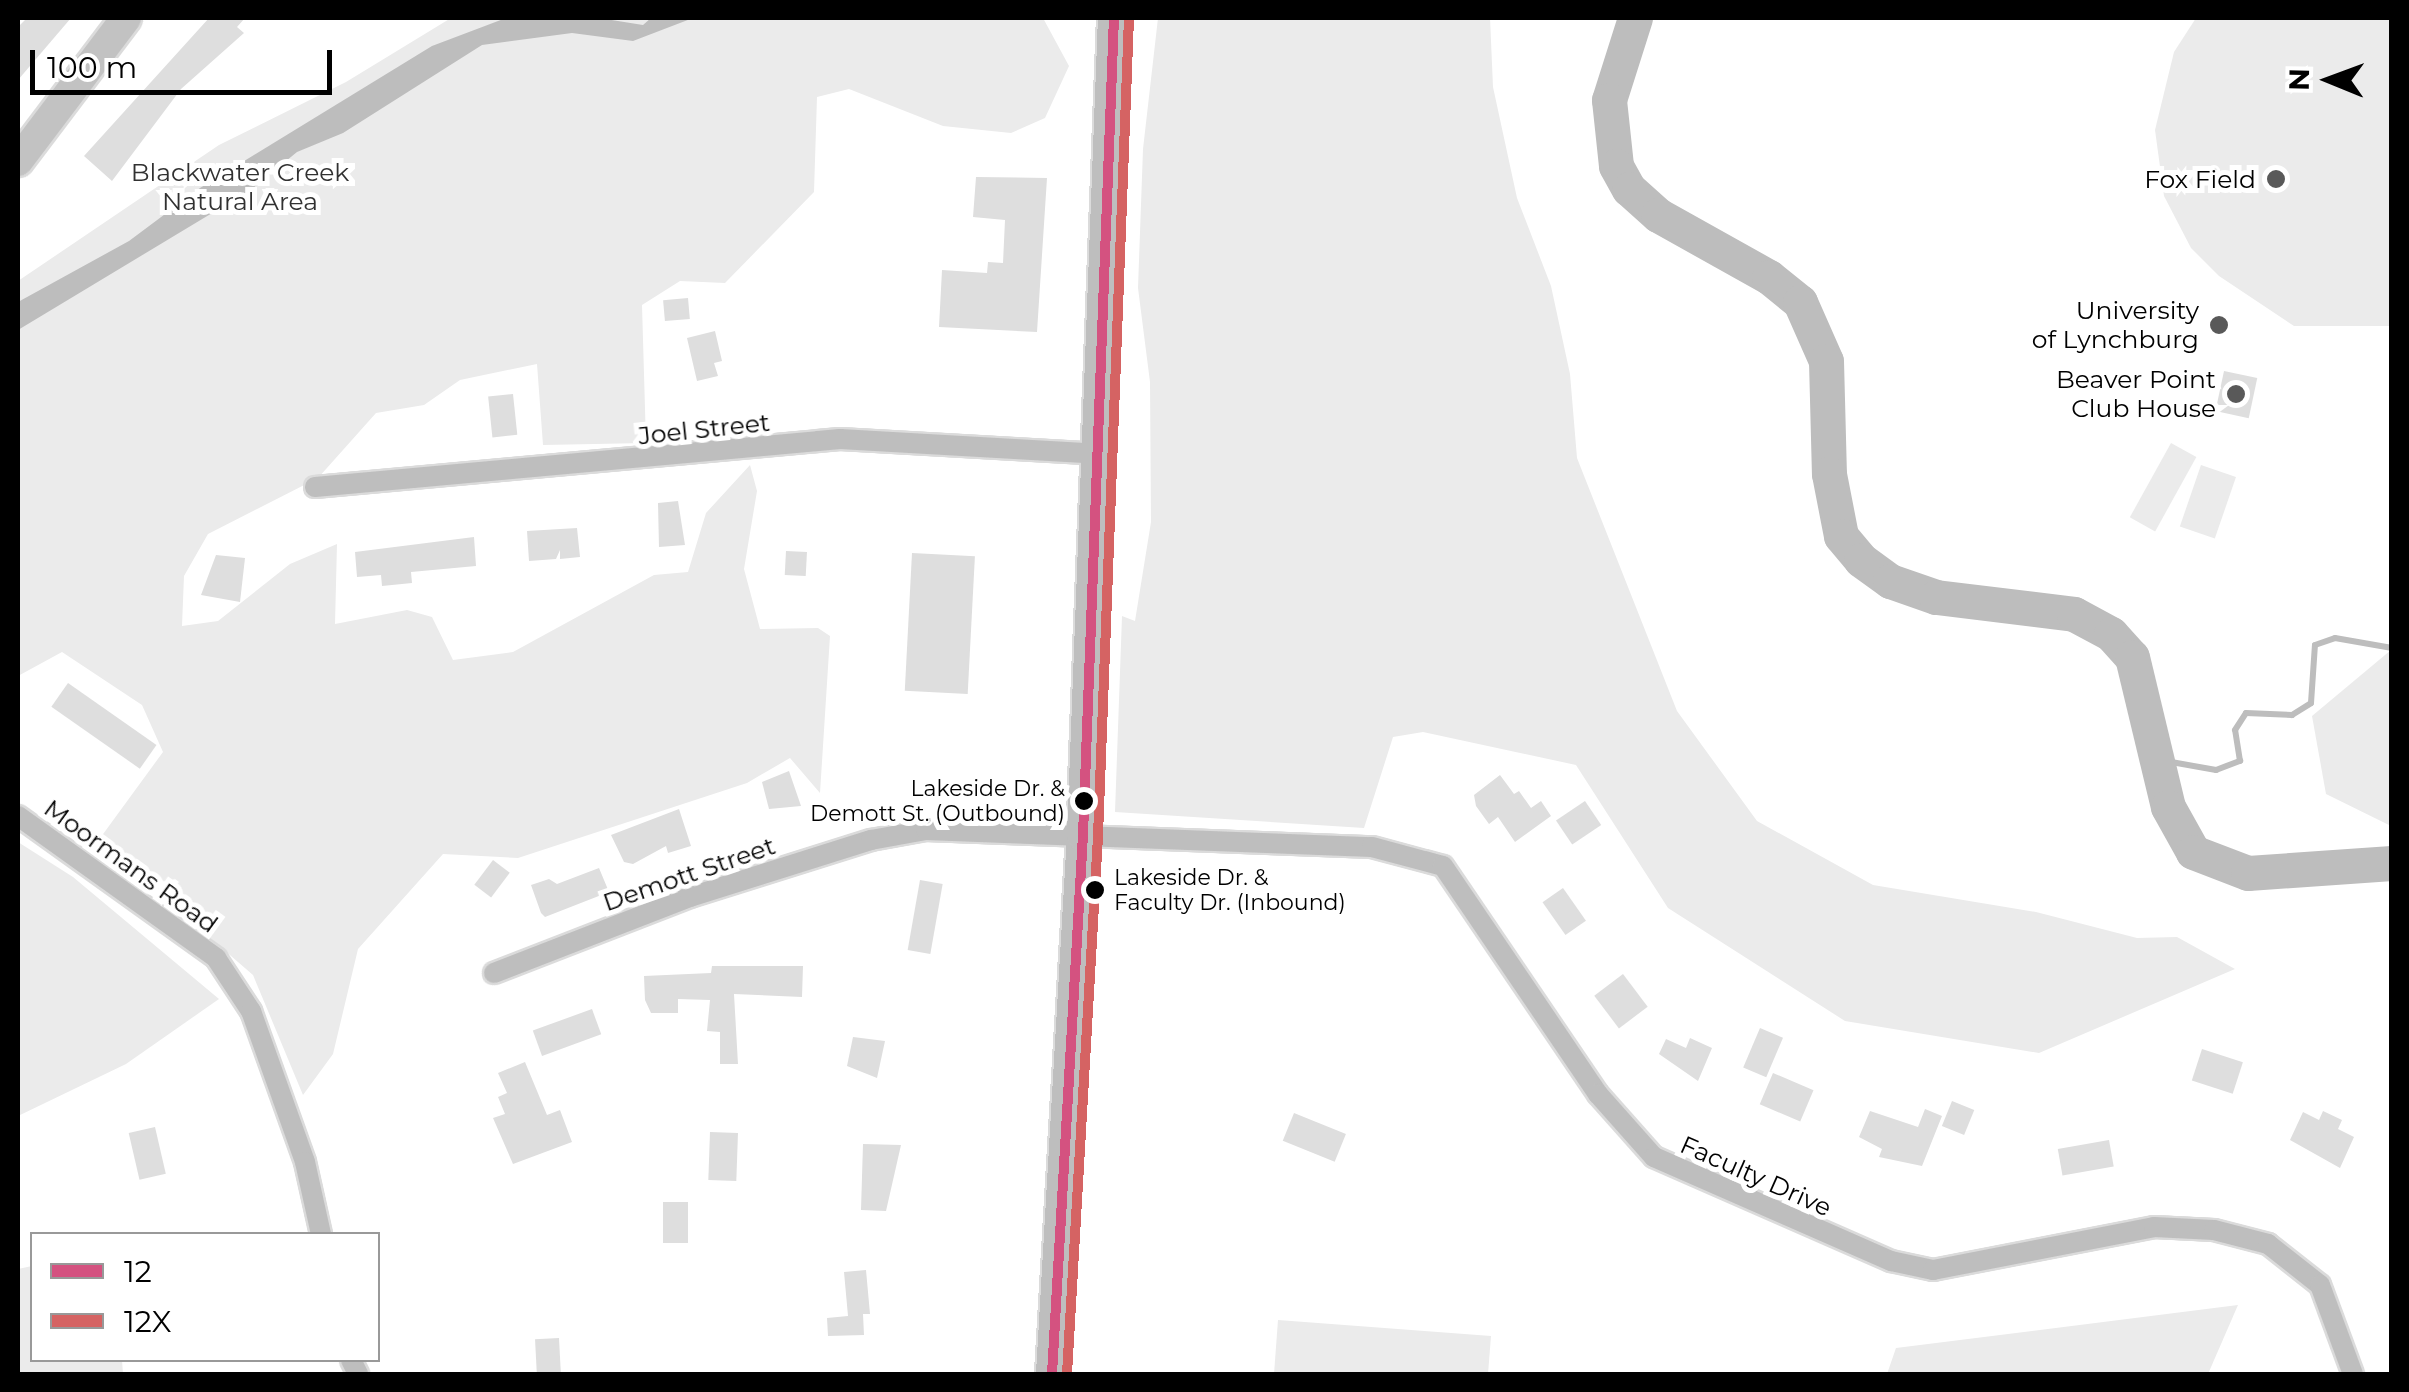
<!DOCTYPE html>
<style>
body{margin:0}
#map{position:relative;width:2409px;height:1392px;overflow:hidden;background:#fff;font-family:Montserrat,sans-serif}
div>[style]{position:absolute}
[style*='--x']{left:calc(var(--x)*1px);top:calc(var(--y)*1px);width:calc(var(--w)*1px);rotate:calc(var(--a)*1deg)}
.green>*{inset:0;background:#ebebeb;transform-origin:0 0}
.water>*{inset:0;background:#bdbdbd}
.stream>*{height:6px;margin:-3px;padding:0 3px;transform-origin:3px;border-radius:3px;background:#bdbdbd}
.river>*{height:35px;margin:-17.5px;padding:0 17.5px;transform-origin:17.5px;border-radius:17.5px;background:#bdbdbd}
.building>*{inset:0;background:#dedede;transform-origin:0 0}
.roads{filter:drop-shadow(2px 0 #dbdbdb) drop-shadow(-2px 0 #dbdbdb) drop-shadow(0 2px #dbdbdb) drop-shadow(0 -2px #dbdbdb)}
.street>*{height:20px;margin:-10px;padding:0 10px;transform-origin:10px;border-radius:10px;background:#bebebe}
.secondary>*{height:30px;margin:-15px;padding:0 15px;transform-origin:15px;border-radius:15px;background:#c2c2c2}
.primary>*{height:32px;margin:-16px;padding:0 16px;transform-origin:16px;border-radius:16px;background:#bebebe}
.bus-1>*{height:10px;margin:-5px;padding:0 5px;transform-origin:5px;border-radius:5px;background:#d45280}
.bus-2>*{height:10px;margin:-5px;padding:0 5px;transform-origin:5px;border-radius:5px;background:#d56363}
.dots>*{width:28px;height:28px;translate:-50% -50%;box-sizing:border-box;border:5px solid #fff;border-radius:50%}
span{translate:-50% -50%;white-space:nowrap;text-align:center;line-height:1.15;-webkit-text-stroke:10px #fff;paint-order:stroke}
.bus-label{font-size:22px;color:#000}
.right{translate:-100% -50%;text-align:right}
.left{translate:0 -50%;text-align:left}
.park-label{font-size:25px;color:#313131}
.poi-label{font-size:25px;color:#000}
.street-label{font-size:25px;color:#000}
.frame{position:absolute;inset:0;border:20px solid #000;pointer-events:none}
.legend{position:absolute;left:30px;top:1232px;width:350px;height:130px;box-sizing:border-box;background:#fff;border:2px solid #999;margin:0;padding:12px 18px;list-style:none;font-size:30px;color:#000}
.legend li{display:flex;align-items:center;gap:20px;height:50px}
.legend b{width:50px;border:2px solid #999}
.north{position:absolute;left:2279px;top:30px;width:100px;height:100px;-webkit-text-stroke:8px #fff;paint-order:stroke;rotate:271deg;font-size:28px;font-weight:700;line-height:40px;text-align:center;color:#000}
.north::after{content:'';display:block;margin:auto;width:35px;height:45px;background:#000;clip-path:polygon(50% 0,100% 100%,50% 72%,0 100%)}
.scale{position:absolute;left:30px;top:50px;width:302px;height:45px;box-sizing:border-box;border:5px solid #000;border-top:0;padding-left:12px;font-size:30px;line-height:35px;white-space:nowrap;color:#000;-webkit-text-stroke:8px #fff;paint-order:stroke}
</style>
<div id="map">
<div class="green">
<i style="clip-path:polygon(451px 18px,1043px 18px,1069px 66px,1045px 118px,1011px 133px,943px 126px,849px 89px,817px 97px,814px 192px,725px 283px,680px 281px,642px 305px,646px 443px,543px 445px,537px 364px,460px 380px,424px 405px,376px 413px,318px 478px,208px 534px,184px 576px,182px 626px,218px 621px,290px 564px,337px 544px,335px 624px,407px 610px,432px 617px,453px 660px,513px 652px,654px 575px,688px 572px,706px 513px,750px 465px,757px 491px,744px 569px,760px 629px,818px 628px,830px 636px,820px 793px,790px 758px,747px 783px,518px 858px,443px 854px,358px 949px,333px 1054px,303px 1095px,253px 975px,98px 841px,163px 752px,142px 705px,62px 652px,18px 676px,18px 281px,219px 145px,346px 82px)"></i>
<i style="clip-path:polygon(1158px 18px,1490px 18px,1493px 87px,1517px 198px,1551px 286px,1570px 374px,1577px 458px,1677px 711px,1757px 821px,1873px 885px,2036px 912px,2137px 938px,2177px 937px,2235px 969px,2039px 1053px,1845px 1021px,1668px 908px,1576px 765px,1423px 732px,1393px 737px,1364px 828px,1115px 812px,1122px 616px,1135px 621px,1151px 522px,1150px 382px,1138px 288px,1143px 149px)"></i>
<i style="clip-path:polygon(2196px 18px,2391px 18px,2391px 326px,2294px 326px,2219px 276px,2191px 248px,2164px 196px,2155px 130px,2174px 52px)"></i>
<i style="left:2171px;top:443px;width:29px;height:85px;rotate:29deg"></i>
<i style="left:2201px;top:465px;width:37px;height:65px;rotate:19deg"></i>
<i style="clip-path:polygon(2391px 650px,2391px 826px,2326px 794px,2312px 716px)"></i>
<i style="clip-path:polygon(18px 842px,73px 877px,219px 999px,126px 1064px,18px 1116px)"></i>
<i style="clip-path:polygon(32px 1266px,32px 1360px,122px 1360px,123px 1374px,18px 1374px,18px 1269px)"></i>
<i style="clip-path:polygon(2238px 1305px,2208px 1374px,1887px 1374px,1896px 1348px)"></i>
<i style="clip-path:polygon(1278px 1320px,1491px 1336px,1488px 1374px,1274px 1374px)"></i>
</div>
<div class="water">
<i style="clip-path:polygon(506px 18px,599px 18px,643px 25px,651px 18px,693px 18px,633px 41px,572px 33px,482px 45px,343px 133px,297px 152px,252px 189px,18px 330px,18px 302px,129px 241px,200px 188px,432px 46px)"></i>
</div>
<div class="stream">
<i style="--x:2160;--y:760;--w:57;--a:10.1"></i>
<i style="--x:2216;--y:770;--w:26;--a:-21"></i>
<i style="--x:2240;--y:761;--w:31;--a:-99"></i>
<i style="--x:2235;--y:730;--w:20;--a:-57"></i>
<i style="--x:2246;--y:713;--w:46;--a:2.5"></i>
<i style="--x:2292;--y:715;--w:22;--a:-32"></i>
<i style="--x:2311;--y:703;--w:58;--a:-86.1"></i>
<i style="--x:2315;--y:645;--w:21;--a:-19"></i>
<i style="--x:2335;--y:638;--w:58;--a:10"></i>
</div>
<div class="river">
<i style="--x:1635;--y:18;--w:86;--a:107.6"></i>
<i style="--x:1609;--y:100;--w:66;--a:83.9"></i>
<i style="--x:1616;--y:166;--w:26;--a:61"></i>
<i style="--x:1629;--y:189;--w:39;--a:42"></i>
<i style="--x:1658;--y:215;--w:127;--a:29.2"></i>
<i style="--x:1769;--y:277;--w:40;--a:39"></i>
<i style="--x:1800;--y:302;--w:64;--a:66.2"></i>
<i style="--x:1826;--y:361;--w:113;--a:88.5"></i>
<i style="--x:1829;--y:474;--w:63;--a:79"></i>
<i style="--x:1841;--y:536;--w:31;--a:50"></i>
<i style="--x:1861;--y:560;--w:36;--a:36"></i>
<i style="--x:1890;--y:581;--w:49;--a:19.2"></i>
<i style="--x:1936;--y:597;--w:139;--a:7"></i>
<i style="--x:2074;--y:614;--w:42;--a:28.4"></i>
<i style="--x:2111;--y:634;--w:31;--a:48"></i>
<i style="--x:2132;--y:657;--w:154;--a:76.5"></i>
<i style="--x:2168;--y:807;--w:51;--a:60.9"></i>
<i style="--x:2193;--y:852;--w:59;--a:20.9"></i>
<i style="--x:2248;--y:873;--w:144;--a:-4"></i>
</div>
<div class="building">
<i style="clip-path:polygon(27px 18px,71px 18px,18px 80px,18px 27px)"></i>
<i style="clip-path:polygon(209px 18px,245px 18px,237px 27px,244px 33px,181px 89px,112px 181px,84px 156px)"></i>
<i style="clip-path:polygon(976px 177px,1047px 178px,1037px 332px,939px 327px,942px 270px,987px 273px,988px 262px,1003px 263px,1005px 220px,973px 217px)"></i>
<i style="left:688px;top:298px;width:21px;height:25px;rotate:85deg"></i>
<i style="clip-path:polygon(715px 331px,722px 361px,714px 363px,718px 376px,697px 381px,687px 338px)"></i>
<i style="left:2224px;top:371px;width:34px;height:41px;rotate:12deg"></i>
<i style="left:513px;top:394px;width:41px;height:25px;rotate:84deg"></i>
<i style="clip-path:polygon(678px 501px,685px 545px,659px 547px,658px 503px)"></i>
<i style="clip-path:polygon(577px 528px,580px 557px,560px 559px,560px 550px,556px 559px,529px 561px,527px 531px)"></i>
<i style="clip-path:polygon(474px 537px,476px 566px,411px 572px,412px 583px,382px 586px,381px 575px,357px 577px,355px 552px)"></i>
<i style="left:786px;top:551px;width:21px;height:24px;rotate:3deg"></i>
<i style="left:912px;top:553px;width:63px;height:138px;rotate:3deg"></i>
<i style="clip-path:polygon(216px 555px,245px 558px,240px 602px,201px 595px)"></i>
<i style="left:68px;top:683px;width:108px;height:29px;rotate:35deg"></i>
<i style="clip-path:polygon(789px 771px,801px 806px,769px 809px,762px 782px)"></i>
<i style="clip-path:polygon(1500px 775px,1514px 794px,1519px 791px,1531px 808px,1541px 801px,1551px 816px,1515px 842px,1498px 817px,1489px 824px,1476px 806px,1474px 795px)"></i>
<i style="left:1585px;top:801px;width:29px;height:35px;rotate:56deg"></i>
<i style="clip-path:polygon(679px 809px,691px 846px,668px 853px,666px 846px,633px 864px,624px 862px,611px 835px)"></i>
<i style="left:493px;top:860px;width:21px;height:31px;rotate:37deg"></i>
<i style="clip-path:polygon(599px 868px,609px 892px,545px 917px,541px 913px,531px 885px,549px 879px,557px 884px)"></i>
<i style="left:920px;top:880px;width:23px;height:71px;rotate:10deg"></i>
<i style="left:1563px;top:888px;width:40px;height:25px;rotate:55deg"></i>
<i style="clip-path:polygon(712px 966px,803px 966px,802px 997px,734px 994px,738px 1064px,720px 1064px,720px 1032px,707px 1031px,710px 1000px,678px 999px,678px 1013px,651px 1013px,645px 1000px,644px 976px,711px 973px)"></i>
<i style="left:1623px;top:974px;width:41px;height:36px;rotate:53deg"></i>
<i style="left:592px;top:1009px;width:27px;height:63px;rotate:70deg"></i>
<i style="left:1760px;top:1028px;width:25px;height:43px;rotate:23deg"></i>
<i style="clip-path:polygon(853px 1037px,885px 1041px,877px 1078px,847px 1066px)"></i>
<i style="clip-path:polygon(1690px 1038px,1712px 1048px,1698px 1081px,1659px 1054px,1666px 1039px,1686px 1048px)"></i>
<i style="left:2202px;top:1049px;width:43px;height:33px;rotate:18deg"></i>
<i style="clip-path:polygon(525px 1062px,547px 1115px,560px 1110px,572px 1142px,513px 1164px,493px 1118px,505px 1114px,498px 1097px,507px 1093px,498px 1073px)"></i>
<i style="left:1773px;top:1073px;width:44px;height:34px;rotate:23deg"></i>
<i style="left:1952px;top:1101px;width:24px;height:27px;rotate:22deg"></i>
<i style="clip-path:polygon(1925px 1109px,1942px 1116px,1922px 1166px,1879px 1157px,1882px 1149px,1859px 1137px,1870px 1111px,1918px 1127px)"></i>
<i style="clip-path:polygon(2323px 1111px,2342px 1120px,2338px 1129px,2354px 1137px,2340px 1168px,2290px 1140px,2303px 1112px,2319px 1120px)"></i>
<i style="left:1294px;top:1113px;width:56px;height:30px;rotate:22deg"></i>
<i style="left:155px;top:1127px;width:48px;height:27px;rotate:77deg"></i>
<i style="left:710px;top:1132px;width:28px;height:48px;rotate:2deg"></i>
<i style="left:2109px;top:1140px;width:27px;height:52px;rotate:80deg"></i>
<i style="clip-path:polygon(863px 1144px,901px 1145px,886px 1211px,861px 1210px)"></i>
<i style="left:663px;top:1202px;width:25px;height:41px"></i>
<i style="clip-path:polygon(866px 1270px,870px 1314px,863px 1314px,864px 1335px,828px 1336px,827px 1318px,848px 1316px,844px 1272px)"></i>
<i style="left:559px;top:1338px;width:36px;height:24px;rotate:87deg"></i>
</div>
<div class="roads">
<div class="street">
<i style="--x:315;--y:487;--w:527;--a:-5.22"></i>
<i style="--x:840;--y:439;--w:258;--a:3.3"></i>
<i style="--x:18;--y:816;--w:244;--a:35.6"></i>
<i style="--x:216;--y:958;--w:64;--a:56.6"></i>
<i style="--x:251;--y:1011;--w:160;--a:70.3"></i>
<i style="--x:305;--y:1162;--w:74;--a:77.5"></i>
<i style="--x:494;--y:973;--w:210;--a:-21.2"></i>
<i style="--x:690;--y:897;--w:190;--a:-17.5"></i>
<i style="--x:871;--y:840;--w:56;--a:-10.3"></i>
<i style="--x:926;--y:830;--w:446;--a:2.2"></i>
<i style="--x:1372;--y:847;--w:73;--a:15"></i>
<i style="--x:1443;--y:866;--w:276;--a:55.8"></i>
<i style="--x:1598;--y:1094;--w:84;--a:48.4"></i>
<i style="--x:1654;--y:1157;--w:259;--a:23.7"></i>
<i style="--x:1891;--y:1261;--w:43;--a:12.1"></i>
<i style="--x:1933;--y:1270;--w:225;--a:-11"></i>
<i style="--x:2154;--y:1227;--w:60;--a:2.9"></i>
<i style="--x:2214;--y:1230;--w:56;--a:14.5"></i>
<i style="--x:2268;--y:1244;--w:66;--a:38.3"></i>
<i style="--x:2320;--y:1285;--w:95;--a:69.7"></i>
<i style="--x:351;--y:1360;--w:16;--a:63"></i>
</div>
<div class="secondary">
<i style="--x:18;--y:161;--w:179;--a:-52.9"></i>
</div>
<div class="primary">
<i style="--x:1052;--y:1374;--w:540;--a:-86.71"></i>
<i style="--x:1083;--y:835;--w:818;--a:-87.83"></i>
</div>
</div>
<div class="bus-1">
<i style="--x:1052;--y:1374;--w:540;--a:-86.71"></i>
<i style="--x:1083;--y:835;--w:818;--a:-87.83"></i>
</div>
<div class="bus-2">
<i style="--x:1067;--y:1374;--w:539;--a:-86.7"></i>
<i style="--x:1098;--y:836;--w:818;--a:-87.83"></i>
</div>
<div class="dots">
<i style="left:2276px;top:179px;background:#595959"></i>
<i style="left:2219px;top:325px;background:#595959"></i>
<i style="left:2236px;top:394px;background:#595959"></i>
<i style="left:1084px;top:801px;background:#000"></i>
<i style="left:1095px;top:890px;background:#000"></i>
</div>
<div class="bus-label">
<span class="right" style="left:1065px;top:801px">Lakeside Dr. &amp;<br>Demott St. (Outbound)</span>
<span class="left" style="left:1114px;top:890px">Lakeside Dr. &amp;<br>Faculty Dr. (Inbound)</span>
</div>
<div class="park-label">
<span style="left:240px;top:187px">Blackwater Creek<br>Natural Area</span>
</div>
<div class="poi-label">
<span class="right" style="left:2256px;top:179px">Fox Field</span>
<span class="right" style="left:2199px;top:325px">University<br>of Lynchburg</span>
<span class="right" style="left:2216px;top:394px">Beaver Point<br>Club House</span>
</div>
<div class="street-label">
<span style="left:704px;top:429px;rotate:-6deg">Joel Street</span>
<span style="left:131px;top:866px;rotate:36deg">Moormans Road</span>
<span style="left:689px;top:874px;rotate:-19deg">Demott Street</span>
<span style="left:1756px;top:1176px;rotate:24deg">Faculty Drive</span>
</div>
<div class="frame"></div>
<ul class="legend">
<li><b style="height:12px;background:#d45280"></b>12</li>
<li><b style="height:12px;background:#d56363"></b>12X</li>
</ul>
<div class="north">N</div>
<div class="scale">100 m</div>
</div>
